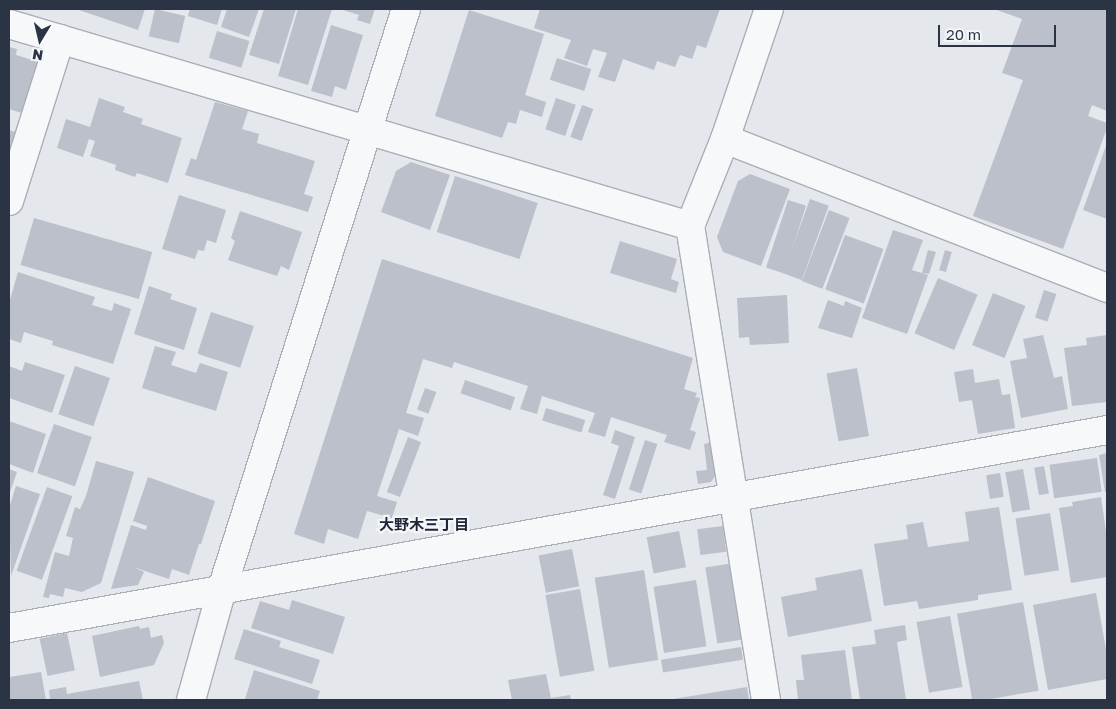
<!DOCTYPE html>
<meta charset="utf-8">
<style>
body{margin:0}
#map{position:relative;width:1116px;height:709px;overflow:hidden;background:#e4e7ec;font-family:"Golos Text","Noto Sans JP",sans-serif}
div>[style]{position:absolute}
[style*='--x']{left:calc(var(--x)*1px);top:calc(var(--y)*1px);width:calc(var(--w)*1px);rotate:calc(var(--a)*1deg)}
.building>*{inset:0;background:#bbc0ca;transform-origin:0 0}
.roads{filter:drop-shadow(1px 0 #a9aeb7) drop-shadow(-1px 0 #a9aeb7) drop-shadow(0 1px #a9aeb7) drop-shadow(0 -1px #a9aeb7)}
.minor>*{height:28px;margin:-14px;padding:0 14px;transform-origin:14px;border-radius:14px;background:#f7f8fa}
.tertiary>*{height:28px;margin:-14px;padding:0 14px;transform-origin:14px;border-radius:14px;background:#f7f8fa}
span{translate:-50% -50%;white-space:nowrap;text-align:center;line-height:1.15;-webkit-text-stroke:4.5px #f4f6f9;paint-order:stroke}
.neighbourhood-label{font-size:15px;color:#1d2536;font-weight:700}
.frame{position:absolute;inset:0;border:10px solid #2b3445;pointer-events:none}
.north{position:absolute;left:15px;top:15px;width:50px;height:50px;-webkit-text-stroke:4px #f4f6f9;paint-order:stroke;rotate:189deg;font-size:14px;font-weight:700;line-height:20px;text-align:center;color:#2b3445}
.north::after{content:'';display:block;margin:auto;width:18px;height:22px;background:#2b3445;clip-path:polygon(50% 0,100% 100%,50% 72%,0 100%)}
.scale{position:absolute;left:938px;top:25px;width:118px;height:22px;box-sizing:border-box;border:2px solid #2b3445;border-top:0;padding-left:6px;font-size:15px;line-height:18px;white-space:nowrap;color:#2b3445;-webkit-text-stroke:4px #f4f6f9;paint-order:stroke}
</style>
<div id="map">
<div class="building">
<i style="clip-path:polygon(76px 9px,145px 9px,138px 30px)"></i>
<i style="left:155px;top:9px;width:31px;height:28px;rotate:13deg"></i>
<i style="clip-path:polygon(190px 9px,222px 9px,217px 25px,188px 16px)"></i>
<i style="clip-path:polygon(227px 9px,259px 9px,249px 37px,221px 27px)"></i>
<i style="clip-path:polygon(264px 9px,296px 9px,279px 64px,249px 55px)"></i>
<i style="clip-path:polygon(298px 9px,332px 9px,308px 85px,278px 76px)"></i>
<i style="clip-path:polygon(340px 9px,375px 9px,370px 24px,357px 20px,359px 15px)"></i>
<i style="clip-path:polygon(540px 9px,720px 9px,706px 48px,697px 45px,692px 59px,680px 55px,675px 67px,657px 61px,654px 70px,623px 59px,615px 82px,598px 77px,607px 53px,593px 49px,587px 66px,564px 58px,571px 40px,534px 28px)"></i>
<i style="clip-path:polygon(994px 9px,1107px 9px,1107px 111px,1092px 105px,1088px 116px,1107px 123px,1107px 128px,1063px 249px,973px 216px,1023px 80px,1002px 73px,1022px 19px)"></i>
<i style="clip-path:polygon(469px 10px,544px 34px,525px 95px,546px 102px,542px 117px,520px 110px,516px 124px,508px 122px,502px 138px,435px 116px)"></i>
<i style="clip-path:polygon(331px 25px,363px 35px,346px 90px,335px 86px,332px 97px,311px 91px)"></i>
<i style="left:217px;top:31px;width:34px;height:28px;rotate:17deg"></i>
<i style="clip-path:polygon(9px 47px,17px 49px,16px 55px,42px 63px,25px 114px,9px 109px)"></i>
<i style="left:557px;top:58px;width:36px;height:23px;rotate:18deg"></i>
<i style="clip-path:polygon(99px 98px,125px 107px,123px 112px,143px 119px,141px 124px,182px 138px,168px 183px,137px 173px,135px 177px,115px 170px,116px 165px,90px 156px,95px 141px,89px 139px,83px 157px,57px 148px,66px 119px,90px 127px)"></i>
<i style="left:556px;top:98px;width:21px;height:33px;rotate:19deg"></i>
<i style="clip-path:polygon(215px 102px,248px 111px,242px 129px,259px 134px,257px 143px,315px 161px,304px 194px,313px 197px,308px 212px,185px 175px,191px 158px,196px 160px)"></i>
<i style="left:582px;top:105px;width:12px;height:34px;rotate:20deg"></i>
<i style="clip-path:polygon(9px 130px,19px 133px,9px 163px)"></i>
<i style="clip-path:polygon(1107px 143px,1107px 219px,1083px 210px)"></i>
<i style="clip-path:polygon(411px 162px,450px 175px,430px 230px,381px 212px,396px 171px)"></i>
<i style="clip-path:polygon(750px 174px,790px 189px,761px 266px,723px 252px,717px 237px,738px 181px)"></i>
<i style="left:455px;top:176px;width:87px;height:59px;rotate:18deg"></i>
<i style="clip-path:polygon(179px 195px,226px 210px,216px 243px,207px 240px,204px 251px,198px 250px,195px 259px,162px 249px)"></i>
<i style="left:810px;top:199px;width:20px;height:79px;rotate:20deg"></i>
<i style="left:788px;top:200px;width:19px;height:71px;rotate:18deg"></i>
<i style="left:829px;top:210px;width:22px;height:76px;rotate:21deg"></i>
<i style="clip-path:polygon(240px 211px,302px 232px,289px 270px,281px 266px,277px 276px,228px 260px,235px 241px,231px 238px)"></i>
<i style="left:34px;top:218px;width:123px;height:49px;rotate:16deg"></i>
<i style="clip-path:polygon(893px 230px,923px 240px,912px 270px,928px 275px,907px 334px,862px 318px)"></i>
<i style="left:845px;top:235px;width:41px;height:58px;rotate:20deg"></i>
<i style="clip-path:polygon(620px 241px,677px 259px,671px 279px,679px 282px,676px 293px,610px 273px)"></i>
<i style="clip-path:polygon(928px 250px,936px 252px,929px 274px,922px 273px)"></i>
<i style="left:945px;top:250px;width:7px;height:21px;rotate:16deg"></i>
<i style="clip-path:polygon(382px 259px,693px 358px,684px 389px,697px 393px,695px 397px,700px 398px,690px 430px,696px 432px,690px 450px,664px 442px,667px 435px,611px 417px,605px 437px,588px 432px,595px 413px,542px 396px,537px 414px,520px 409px,528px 386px,454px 362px,452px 368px,423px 359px,406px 413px,424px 418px,418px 436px,399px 429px,377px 496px,397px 502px,392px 518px,367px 511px,358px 539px,328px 529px,324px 544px,294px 534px)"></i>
<i style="clip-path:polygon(18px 272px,95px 297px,92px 305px,112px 311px,114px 303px,131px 309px,113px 364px,52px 345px,53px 341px,24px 332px,21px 343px,9px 339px,9px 303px)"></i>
<i style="left:938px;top:278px;width:43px;height:60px;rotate:23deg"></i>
<i style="clip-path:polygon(149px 286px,172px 294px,170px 299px,197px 308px,184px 350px,134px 334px)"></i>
<i style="left:1044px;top:290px;width:13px;height:29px;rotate:18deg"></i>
<i style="left:993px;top:293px;width:35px;height:56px;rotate:22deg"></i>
<i style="clip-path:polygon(787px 295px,789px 343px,750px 345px,749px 337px,739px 338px,737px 298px)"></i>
<i style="clip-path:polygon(828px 300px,844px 306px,845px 301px,862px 308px,852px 338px,818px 328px)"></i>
<i style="left:211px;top:312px;width:45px;height:44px;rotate:18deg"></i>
<i style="clip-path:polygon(1043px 335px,1054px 378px,1062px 376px,1068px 409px,1021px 418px,1010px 361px,1027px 358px,1023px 339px)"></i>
<i style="clip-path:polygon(1107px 335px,1107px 402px,1072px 406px,1064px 348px,1087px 345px,1086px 338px)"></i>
<i style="clip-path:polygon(155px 346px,176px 352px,171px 365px,196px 373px,200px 363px,228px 372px,216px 411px,142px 388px)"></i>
<i style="clip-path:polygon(25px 362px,65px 375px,52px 413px,9px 398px,9px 366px,22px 371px)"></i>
<i style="left:75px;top:366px;width:37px;height:51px;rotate:19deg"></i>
<i style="left:857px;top:368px;width:69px;height:31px;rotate:80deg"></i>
<i style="clip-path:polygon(973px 369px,975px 383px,999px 379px,1002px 395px,1010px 394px,1015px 428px,978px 434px,972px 400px,959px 402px,954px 372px)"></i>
<i style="left:465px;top:380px;width:53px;height:14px;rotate:19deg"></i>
<i style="left:425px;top:388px;width:12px;height:23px;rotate:20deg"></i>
<i style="left:546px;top:408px;width:41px;height:13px;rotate:17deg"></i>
<i style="clip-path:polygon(9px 421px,46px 434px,33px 473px,9px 464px)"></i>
<i style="left:54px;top:424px;width:40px;height:52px;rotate:19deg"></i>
<i style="clip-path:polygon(615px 430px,635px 437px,615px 499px,603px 495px,619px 446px,611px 443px)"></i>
<i style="left:408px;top:437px;width:14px;height:59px;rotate:21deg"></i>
<i style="left:645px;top:440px;width:13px;height:52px;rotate:18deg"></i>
<i style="clip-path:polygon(717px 441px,721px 467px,711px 482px,698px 484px,696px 471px,707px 470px,704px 444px)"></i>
<i style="clip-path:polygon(1107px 453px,1107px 492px,1105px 492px,1099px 455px)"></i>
<i style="left:1097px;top:458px;width:34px;height:48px;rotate:82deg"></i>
<i style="clip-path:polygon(96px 461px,134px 472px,101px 583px,82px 592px,65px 588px,63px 597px,50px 594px,49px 598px,43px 597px,55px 552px,69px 556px,73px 538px,66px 536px,75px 507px,80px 509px,86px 496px)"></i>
<i style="left:1044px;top:466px;width:28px;height:10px;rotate:80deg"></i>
<i style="clip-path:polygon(9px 469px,17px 472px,9px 495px)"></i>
<i style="left:1023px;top:469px;width:41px;height:18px;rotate:80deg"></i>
<i style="left:1000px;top:473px;width:24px;height:14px;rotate:81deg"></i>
<i style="clip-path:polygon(148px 477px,215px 501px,201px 544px,199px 544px,189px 575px,172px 569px,169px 579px,133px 567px,144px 572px,138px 585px,111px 589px,131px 525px,146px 530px,147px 526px,133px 521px)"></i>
<i style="clip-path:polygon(16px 486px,40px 494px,11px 576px,9px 508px)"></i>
<i style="left:47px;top:487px;width:27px;height:89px;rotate:20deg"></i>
<i style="clip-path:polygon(1101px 497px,1107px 538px,1107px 577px,1071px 583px,1059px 508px,1073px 506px,1072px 502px)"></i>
<i style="clip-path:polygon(999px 507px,1012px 590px,978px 595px,978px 600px,919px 609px,917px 601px,884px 606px,874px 544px,908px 539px,906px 525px,923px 522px,928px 547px,969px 541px,965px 512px)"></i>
<i style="left:1050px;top:513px;width:58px;height:35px;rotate:81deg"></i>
<i style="left:723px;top:526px;width:26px;height:26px;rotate:83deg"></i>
<i style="left:679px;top:531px;width:37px;height:33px;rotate:79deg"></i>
<i style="left:572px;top:549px;width:38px;height:34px;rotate:79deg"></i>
<i style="left:734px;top:563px;width:77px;height:29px;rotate:81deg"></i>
<i style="clip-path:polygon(862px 569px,872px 621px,788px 637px,781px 597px,817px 590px,815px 578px)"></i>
<i style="left:644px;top:570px;width:91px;height:50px;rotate:81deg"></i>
<i style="left:696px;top:580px;width:67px;height:43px;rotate:81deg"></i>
<i style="left:580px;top:589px;width:83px;height:35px;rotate:80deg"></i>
<i style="clip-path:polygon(1096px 593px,1107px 655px,1107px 679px,1048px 690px,1033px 605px)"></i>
<i style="clip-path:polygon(292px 600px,345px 617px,333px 654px,251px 628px,260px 601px,289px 610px)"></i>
<i style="left:1023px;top:602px;width:90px;height:67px;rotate:80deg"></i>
<i style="left:950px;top:616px;width:72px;height:34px;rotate:80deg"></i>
<i style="clip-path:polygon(905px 625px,907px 640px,897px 642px,906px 700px,860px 700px,852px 647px,876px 644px,874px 630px)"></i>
<i style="clip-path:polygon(139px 626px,140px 629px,149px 627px,151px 638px,162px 635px,164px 643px,154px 665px,100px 677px,92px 636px)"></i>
<i style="clip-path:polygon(244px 629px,281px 641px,279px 647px,320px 660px,312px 684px,234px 659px)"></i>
<i style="left:67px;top:633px;width:38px;height:28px;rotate:78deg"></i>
<i style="left:741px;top:647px;width:13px;height:81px;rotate:81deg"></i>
<i style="clip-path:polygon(845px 650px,852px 700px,798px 700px,796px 680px,804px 680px,801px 655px)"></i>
<i style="clip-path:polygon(254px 670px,320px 691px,317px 700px,245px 699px)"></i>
<i style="clip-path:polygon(41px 672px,46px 700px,9px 700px,9px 677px)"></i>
<i style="clip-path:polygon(546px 674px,551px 698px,570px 695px,571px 700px,512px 700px,508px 680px)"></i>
<i style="clip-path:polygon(139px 681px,143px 700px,50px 700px,49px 690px,66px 687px,67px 694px)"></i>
<i style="clip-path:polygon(747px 687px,749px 700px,673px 700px,673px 699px)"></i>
</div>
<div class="roads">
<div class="minor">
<i style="--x:9;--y:24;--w:710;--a:16.52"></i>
<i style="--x:725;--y:139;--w:410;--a:21.3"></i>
<i style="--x:9;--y:201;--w:170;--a:-72.5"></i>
<i style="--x:9;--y:628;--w:1116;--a:-10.22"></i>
<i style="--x:766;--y:700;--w:480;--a:-99.1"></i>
<i style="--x:690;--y:226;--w:94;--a:-68.1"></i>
<i style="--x:725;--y:139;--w:137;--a:-71.3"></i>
</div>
<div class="tertiary">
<i style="--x:191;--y:700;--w:115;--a:-74.4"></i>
<i style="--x:222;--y:589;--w:608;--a:-72.4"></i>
</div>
</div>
<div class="neighbourhood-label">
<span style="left:424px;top:525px">大野木三丁目</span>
</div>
<div class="frame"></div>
<div class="north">N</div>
<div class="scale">20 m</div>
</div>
